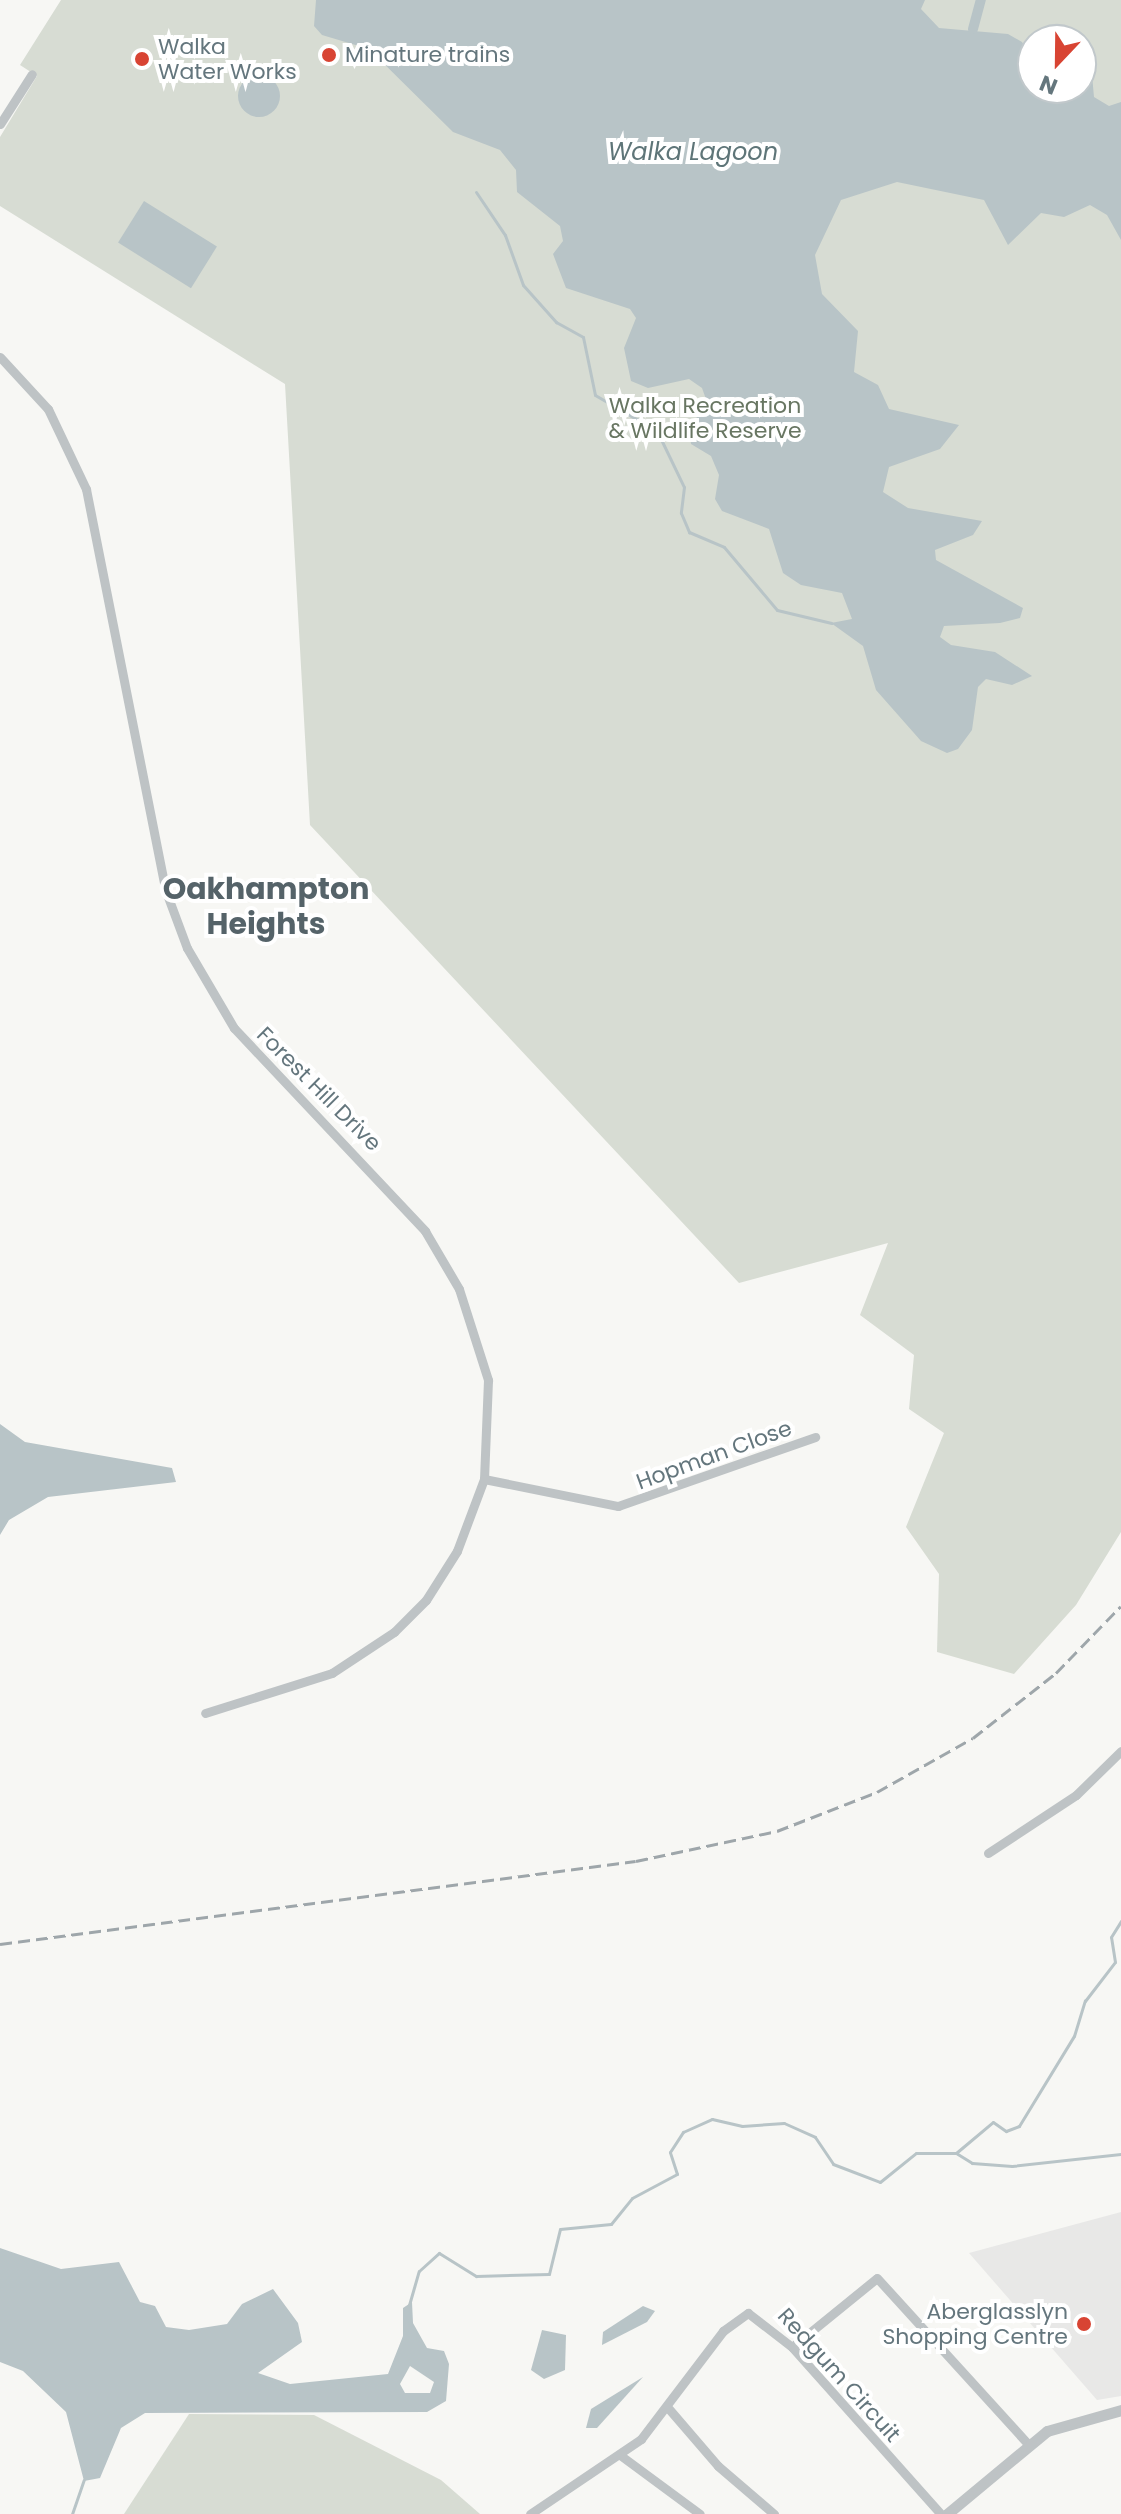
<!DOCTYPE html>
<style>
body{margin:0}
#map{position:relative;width:1121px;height:2514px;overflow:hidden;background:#f7f7f4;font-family:Poppins,sans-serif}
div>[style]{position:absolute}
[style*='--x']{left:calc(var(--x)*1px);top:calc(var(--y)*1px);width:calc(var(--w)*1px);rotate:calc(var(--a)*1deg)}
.built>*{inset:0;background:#e8e8e7}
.green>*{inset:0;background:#d7dcd3}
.water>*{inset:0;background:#b8c4c7;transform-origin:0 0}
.round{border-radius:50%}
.stream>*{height:3px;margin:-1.5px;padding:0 1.5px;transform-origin:1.5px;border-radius:1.5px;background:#b8c4c7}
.canal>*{height:10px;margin:-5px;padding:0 5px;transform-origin:5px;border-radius:5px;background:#b8c4c7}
.minor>*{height:9px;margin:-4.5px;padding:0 4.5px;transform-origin:4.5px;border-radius:4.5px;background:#bec3c5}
.tertiary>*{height:11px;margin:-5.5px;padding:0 5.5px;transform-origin:5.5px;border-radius:5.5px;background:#bec3c5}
.rail>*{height:3px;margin-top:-1.5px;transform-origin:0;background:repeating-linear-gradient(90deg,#9ea6aa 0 12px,transparent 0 18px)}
.dots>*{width:22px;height:22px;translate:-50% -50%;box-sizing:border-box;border:4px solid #fff;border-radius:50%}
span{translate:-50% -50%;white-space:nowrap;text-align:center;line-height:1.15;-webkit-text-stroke:8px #fff;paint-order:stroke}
.poi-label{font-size:22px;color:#64767d}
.left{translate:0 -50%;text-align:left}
.right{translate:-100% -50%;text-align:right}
.park-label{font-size:22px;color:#687662}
.street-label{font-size:22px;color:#64767d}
.water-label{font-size:24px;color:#5e7578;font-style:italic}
.district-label{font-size:30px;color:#556369;font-weight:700}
.north{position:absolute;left:1017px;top:24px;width:80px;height:80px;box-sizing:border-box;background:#fff;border:2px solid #c1c8cb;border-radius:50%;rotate:202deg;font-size:22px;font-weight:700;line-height:32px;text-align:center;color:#64767d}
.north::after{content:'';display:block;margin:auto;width:28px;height:36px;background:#d84433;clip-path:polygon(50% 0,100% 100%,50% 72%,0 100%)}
</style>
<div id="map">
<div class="built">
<i style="clip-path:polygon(1121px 2212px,1121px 2396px,1097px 2400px,969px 2253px)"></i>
</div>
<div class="green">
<i style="clip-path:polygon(evenodd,61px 0,1121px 0,1121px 1532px,1076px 1605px,1014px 1674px,937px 1652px,939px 1574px,906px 1527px,944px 1433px,909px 1409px,914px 1355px,860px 1315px,888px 1243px,739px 1283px,310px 825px,285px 384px,0 206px,0 137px,37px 76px,20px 65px,61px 0,1033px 40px,1081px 40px,1081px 88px,1033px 88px,1033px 40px)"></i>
<i style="clip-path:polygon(189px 2414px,314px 2415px,441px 2480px,480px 2514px,124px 2514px)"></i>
</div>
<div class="water">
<i style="clip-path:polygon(316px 0,925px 0,921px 9px,939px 28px,1008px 34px,1022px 42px,1033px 61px,1033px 88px,1081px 88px,1081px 56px,1091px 64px,1094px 97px,1109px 106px,1121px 102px,1121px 240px,1107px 215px,1090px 205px,1064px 217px,1041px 213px,1008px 245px,984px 200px,897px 182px,841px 200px,815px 255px,822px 294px,858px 331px,854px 372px,878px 385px,889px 409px,959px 425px,940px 449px,889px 467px,883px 492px,908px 508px,982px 521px,973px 535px,935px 550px,936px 560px,1023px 608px,1020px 618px,1000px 623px,944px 626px,940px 637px,951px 645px,995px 652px,1032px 676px,1012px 685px,986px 679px,978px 687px,972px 730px,958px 749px,947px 753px,921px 741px,876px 690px,863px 646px,831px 623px,852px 619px,842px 593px,801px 585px,783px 573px,769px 529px,722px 511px,715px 499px,719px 475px,711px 456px,691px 444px,689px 429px,707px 402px,702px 388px,689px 379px,648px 388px,631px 381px,624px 348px,636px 318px,630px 309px,566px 288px,553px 254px,563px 241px,560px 226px,517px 192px,516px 170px,500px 150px,453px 132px,369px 49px,322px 35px,314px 26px)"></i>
<i class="round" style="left:238px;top:75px;width:42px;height:42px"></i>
<i style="left:144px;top:201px;width:86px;height:49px;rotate:32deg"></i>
<i style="clip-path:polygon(0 1424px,25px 1442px,172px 1468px,176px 1482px,48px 1497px,9px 1520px,0 1535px)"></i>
<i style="clip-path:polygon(evenodd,0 2248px,61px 2269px,119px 2262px,140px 2302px,155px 2306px,166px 2327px,189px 2330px,227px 2324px,242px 2304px,273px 2289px,298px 2323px,302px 2342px,258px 2373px,290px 2384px,388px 2374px,403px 2336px,403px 2308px,412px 2302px,413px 2323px,427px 2348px,444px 2351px,449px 2364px,446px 2401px,427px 2412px,145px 2413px,121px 2428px,100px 2478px,84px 2481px,66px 2412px,23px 2371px,0 2362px,0 2248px,410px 2366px,434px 2382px,430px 2393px,405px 2393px,400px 2384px,410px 2366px)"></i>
<i style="clip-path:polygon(643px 2306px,655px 2311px,647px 2322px,602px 2345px,603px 2332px)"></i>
<i style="clip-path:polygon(542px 2330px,566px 2335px,565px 2370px,544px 2379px,531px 2370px)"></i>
<i style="clip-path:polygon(643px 2377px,597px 2428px,586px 2428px,591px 2409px)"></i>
</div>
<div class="stream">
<i style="--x:476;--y:192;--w:52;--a:56"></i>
<i style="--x:505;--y:235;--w:53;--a:70.2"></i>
<i style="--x:523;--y:285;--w:50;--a:48.3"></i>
<i style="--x:556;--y:322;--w:31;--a:29"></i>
<i style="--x:583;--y:337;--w:59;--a:78.3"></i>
<i style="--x:595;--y:395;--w:72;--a:30.1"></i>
<i style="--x:657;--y:431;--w:62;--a:64.3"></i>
<i style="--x:684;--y:487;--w:26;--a:97"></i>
<i style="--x:681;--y:513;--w:21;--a:67"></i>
<i style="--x:689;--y:532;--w:38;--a:23"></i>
<i style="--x:724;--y:547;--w:82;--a:49.9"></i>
<i style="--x:777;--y:610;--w:56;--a:13.5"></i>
<i style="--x:956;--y:2153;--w:19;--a:32"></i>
<i style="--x:972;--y:2163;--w:40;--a:4.3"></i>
<i style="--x:1012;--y:2166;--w:110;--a:-6.3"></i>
<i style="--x:409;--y:2305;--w:35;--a:-74"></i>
<i style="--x:419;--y:2271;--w:27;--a:-42"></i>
<i style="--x:439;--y:2253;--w:44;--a:31.9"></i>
<i style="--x:476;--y:2276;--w:73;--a:-1.6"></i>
<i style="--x:549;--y:2274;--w:46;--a:-76.3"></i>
<i style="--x:560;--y:2229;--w:51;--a:-5.6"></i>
<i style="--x:611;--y:2224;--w:33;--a:-51"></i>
<i style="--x:632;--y:2198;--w:51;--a:-28.1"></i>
<i style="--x:677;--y:2174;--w:23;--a:-108"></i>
<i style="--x:670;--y:2152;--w:24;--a:-57"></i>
<i style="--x:683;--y:2132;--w:32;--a:-24"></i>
<i style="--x:712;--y:2119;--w:31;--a:13"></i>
<i style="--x:742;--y:2126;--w:42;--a:-4.1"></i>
<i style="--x:784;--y:2123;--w:34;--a:24"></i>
<i style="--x:815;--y:2137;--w:32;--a:56"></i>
<i style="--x:833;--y:2164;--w:50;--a:21"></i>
<i style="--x:880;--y:2182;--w:46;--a:-38.9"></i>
<i style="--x:916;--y:2153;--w:40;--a:0"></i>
<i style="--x:956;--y:2153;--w:48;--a:-40"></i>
<i style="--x:993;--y:2122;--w:16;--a:35"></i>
<i style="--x:1006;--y:2131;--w:14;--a:-21"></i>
<i style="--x:1019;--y:2126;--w:105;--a:-58.6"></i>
<i style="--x:1074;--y:2036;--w:37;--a:-73"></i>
<i style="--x:1085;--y:2001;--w:49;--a:-52.4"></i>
<i style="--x:1115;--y:1962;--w:25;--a:-99"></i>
<i style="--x:1111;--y:1937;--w:19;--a:-58"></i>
<i style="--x:72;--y:2514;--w:36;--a:-71"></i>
</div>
<div class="canal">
<i style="--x:973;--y:29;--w:30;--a:-75"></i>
</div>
<div class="minor">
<i style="--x:0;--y:124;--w:59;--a:-57.4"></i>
<i style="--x:0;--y:357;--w:71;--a:47.3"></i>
<i style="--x:48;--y:409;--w:89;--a:64.6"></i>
<i style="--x:86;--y:489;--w:408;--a:78.8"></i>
<i style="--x:165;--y:889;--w:63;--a:69.6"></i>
<i style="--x:187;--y:948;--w:93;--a:59.6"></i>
<i style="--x:234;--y:1028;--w:279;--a:46.7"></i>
<i style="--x:425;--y:1231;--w:67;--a:59.6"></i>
<i style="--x:459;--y:1289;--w:96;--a:72.3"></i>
<i style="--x:488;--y:1380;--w:99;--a:92.3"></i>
<i style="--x:484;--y:1479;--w:77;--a:110.6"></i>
<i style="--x:457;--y:1551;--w:58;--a:122.3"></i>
<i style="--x:426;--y:1600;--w:45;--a:135"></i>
<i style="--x:394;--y:1632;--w:74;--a:146.5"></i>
<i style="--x:332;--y:1673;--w:133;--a:162.5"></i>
<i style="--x:484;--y:1479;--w:137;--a:11.4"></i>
<i style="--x:618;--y:1506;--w:209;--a:-19.3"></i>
<i style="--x:988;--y:1853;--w:105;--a:-33.4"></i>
<i style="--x:1076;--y:1795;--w:63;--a:-44.4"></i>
<i style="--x:792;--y:2347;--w:109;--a:-39.1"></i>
<i style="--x:877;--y:2278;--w:224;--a:47.7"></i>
<i style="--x:669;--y:2409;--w:75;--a:49.3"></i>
<i style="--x:718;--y:2466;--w:74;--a:40.6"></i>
<i style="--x:620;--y:2455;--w:99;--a:36.4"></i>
<i style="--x:530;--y:2514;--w:134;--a:-34"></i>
<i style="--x:641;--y:2439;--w:136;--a:-52.8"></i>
<i style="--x:723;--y:2331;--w:31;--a:-36"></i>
<i style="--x:748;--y:2313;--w:56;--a:37.7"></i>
<i style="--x:792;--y:2347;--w:224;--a:48.3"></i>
</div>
<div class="tertiary">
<i style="--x:947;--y:2514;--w:130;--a:-39.7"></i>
<i style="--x:1047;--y:2431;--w:77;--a:-15.8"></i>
</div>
<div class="rail">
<i style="--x:0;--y:1944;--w:641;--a:-7.44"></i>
<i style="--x:636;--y:1861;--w:144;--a:-12"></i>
<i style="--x:777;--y:1831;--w:107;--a:-21.3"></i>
<i style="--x:877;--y:1792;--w:110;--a:-29.4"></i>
<i style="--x:973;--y:1738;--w:105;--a:-38.1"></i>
<i style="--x:1056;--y:1673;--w:93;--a:-45.9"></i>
</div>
<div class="dots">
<i style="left:329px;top:55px;background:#d84433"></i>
<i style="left:142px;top:59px;background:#d84433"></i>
<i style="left:1084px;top:2324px;background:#d84433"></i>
</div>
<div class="poi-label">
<span class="left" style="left:158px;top:59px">Walka<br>Water Works</span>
<span class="left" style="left:345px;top:55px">Minature trains</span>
<span class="right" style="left:1068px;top:2324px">Aberglasslyn<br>Shopping Centre</span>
</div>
<div class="park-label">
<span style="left:705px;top:418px">Walka Recreation<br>&amp; Wildlife Reserve</span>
</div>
<div class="street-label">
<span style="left:319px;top:1089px;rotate:45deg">Forest Hill Drive</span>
<span style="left:714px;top:1455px;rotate:-20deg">Hopman Close</span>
<span style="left:839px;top:2375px;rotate:48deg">Redgum Circuit</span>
</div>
<div class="water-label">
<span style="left:693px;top:152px">Walka Lagoon</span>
</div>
<div class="district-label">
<span style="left:266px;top:906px">Oakhampton<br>Heights</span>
</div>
<div class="north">N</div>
</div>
